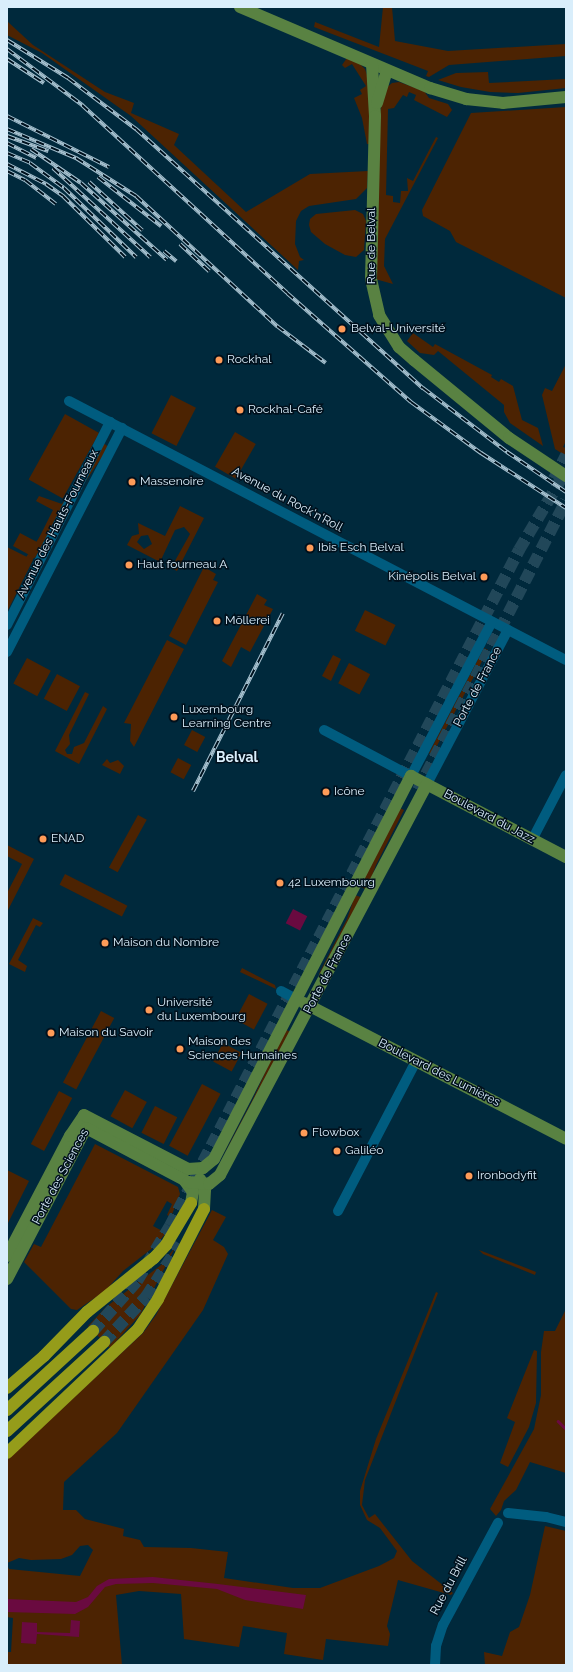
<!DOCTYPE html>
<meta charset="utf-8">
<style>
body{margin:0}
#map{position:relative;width:573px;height:1672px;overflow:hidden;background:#00293c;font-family:Raleway,sans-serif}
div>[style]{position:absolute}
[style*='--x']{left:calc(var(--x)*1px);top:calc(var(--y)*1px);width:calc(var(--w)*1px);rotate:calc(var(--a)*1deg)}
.green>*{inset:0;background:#4c2302;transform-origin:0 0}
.water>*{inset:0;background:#6a0a40;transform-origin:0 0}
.stream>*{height:2.5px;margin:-1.25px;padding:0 1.25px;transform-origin:1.25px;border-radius:1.25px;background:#6a0a40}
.highway-tunnel>*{height:12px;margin-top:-6px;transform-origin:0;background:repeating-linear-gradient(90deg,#214759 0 12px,transparent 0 18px)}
.minor>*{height:10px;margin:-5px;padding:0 5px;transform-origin:5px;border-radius:5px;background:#005c7f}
.major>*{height:12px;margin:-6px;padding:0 6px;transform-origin:6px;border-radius:6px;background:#598242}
.highway>*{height:12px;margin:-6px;padding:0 6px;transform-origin:6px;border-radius:6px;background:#959c1a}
.rail>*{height:4px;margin-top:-2px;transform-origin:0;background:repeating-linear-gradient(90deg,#00101c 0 8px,#a8c2d0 0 16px);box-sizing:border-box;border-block:1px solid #a8c2d0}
.dots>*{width:11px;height:11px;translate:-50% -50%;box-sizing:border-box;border:2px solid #00101c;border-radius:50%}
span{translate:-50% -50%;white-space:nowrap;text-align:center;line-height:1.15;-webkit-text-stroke:3px #00101c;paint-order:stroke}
.street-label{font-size:12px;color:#d9eefb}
.poi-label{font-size:12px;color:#d9eefb}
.left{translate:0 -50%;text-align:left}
.right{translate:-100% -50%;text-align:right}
.quarter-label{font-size:14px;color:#d9eefb;font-weight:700}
.frame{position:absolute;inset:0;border:8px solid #d9eefb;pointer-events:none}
</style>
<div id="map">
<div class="green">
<i style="clip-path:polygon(383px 7px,392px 7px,395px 41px,448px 51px,566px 44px,566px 56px,449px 65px,429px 77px,426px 76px,428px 71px,314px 27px,315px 22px,379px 47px)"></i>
<i style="clip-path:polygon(8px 22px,33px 45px,105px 92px,134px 103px,131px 113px,179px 134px,174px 145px,246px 212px,310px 174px,368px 171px,367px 188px,356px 199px,309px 206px,301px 211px,296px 221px,295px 244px,300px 257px,304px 260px,299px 261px,298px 270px,131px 116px,42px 53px,7px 35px)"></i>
<i style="clip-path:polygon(347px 58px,360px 64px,365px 69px,369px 81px,369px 144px,367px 144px,362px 118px,354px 98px,362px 94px,360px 90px,366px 86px,352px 64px,345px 68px,342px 65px)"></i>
<i style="clip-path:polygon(488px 72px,489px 83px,566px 79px,566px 88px,518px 93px,490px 92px,461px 87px,438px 80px,456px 73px)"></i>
<i style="clip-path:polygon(399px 82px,424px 91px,429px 98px,448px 104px,452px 110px,447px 117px,414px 100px,416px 95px,409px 92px,407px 97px,403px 95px,394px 108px,388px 109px,386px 195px,393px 196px,393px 202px,400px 203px,401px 191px,408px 191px,407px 178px,413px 181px,436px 137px,438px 138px,385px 239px,384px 266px,393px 284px,375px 279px,380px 112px,386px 88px,392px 83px)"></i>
<i style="clip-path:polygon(566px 107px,566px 298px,456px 242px,450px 231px,423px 216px,422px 210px,471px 113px)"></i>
<i style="clip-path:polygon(355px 210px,363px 214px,366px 221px,364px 250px,356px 257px,345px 255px,325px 244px,311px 232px,309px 225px,310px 219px,316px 214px)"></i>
<i style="clip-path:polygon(413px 333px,433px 347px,435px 344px,492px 375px,491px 377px,499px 382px,501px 379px,513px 386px,522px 420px,538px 428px,543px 446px,510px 423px,504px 412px,504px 405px,438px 351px,434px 355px,420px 353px,407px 341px)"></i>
<i style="clip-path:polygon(566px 364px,566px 441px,563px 447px,566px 448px,566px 456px,555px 449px,542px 395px,545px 388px,552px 391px)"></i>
<i style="left:171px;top:395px;width:28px;height:43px;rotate:27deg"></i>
<i style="left:65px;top:414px;width:39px;height:75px;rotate:29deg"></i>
<i style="left:235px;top:432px;width:24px;height:40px;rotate:30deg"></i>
<i style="left:103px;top:443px;width:7px;height:138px;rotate:34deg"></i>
<i style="clip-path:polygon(39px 496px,62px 504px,35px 558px,13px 546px,20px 533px,37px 542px,53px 510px,36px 501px)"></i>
<i style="clip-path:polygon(evenodd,180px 506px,204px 518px,177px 571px,171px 568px,190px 534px,184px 527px,175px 530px,160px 562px,127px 545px,132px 536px,139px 534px,138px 523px,165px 536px,180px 506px,148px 535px,152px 544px,144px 549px,137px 542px,141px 536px,148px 535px)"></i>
<i style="clip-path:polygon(7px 547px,33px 560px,7px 612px)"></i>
<i style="clip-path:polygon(204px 567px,216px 574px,213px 580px,218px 582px,186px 645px,169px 636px)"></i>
<i style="clip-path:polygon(257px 594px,267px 600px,264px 605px,273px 609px,250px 652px,241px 647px,231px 667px,222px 661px)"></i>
<i style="left:365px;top:610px;width:34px;height:23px;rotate:26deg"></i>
<i style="clip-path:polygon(167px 640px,184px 649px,134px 747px,130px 741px,131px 724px,124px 723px)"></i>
<i style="clip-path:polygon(484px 648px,488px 650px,432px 755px,429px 753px)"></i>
<i style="clip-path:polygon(333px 655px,341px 659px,331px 681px,322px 676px)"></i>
<i style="left:27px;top:658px;width:27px;height:29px;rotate:28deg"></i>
<i style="left:349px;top:663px;width:24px;height:23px;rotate:28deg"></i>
<i style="left:57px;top:674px;width:26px;height:28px;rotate:28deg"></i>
<i style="clip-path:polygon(85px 692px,89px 694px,69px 735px,70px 744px,65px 750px,67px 754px,72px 754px,74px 747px,84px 743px,103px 706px,107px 709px,79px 764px,55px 751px)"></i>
<i style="left:192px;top:730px;width:15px;height:17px;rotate:28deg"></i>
<i style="left:178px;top:758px;width:15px;height:16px;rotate:28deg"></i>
<i style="clip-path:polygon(107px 759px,110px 763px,118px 760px,124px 766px,120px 774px,102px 765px)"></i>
<i style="clip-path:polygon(400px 808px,404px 810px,376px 865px,367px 890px,359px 886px)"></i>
<i style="left:138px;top:815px;width:10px;height:60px;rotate:29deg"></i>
<i style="clip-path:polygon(7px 845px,34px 859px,7px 912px,7px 893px,22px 864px,7px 856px)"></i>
<i style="left:65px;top:874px;width:70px;height:12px;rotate:27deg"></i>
<i style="clip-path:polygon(355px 895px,363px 898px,322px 976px,319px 974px,347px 919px)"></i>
<i style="clip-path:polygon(33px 918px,43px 923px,40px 927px,36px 925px,18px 960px,27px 966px,25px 972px,9px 964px)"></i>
<i style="clip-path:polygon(242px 968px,275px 985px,276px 989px,240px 972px)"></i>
<i style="left:249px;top:994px;width:21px;height:29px;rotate:28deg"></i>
<i style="left:101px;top:1011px;width:15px;height:81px;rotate:28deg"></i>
<i style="clip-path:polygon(285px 1029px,292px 1033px,222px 1158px,252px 1101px)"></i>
<i style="left:223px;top:1043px;width:21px;height:21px;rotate:28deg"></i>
<i style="left:202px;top:1084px;width:21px;height:70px;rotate:28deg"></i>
<i style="left:125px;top:1090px;width:25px;height:30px;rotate:29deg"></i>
<i style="left:59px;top:1091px;width:15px;height:60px;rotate:28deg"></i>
<i style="left:155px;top:1106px;width:25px;height:30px;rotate:27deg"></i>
<i style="clip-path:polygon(95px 1144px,178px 1187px,180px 1194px,171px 1217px,167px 1215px,172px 1204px,167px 1201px,153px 1226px,166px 1233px,155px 1246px,123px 1271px,105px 1291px,77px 1310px,71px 1309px,24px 1262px,34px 1244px,41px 1247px)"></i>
<i style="clip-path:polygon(7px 1170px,29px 1181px,7px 1225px)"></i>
<i style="clip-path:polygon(212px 1210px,226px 1217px,213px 1240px,224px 1247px,228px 1254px,203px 1310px,117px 1433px,64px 1482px,63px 1510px,76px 1510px,85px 1519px,124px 1529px,123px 1536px,140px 1540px,144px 1547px,191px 1548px,228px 1552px,224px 1578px,293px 1588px,320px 1588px,379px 1566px,394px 1558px,397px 1551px,380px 1528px,367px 1520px,360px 1505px,360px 1491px,376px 1439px,436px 1292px,438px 1293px,365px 1480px,362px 1505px,369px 1518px,375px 1514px,412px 1561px,453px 1593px,451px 1595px,398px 1580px,387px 1626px,390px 1634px,388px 1646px,326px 1639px,323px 1660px,284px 1654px,287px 1633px,243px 1626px,239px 1647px,184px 1639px,181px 1594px,139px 1591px,116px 1595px,122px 1665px,7px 1665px,7px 1652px,11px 1652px,13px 1618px,7px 1617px,7px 1565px,9px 1569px,80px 1576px,93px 1550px,88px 1545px,80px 1546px,72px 1555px,61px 1559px,31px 1560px,19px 1558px,7px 1563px,7px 1460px,143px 1333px,156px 1315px)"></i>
<i style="clip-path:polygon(176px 1246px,140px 1315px,110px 1348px,88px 1326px,106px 1307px,161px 1265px)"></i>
<i style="clip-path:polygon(479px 1250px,526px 1268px,536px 1272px,535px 1275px,483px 1254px)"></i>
<i style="clip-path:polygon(566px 1309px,566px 1473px,530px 1462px,516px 1490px,504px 1501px,501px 1510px,496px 1516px,490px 1509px,534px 1429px,541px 1395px,541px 1352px,544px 1331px,555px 1331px)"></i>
<i style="clip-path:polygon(534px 1350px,537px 1351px,536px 1403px,529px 1427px,508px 1467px,500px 1463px,515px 1422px,507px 1418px)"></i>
<i style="clip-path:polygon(545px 1526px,566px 1531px,565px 1665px,485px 1665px,484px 1652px,502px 1656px,510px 1632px,519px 1627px,530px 1595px)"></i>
</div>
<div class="water">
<i style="left:293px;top:909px;width:16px;height:16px;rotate:27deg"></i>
<i style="clip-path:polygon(153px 1577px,218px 1584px,306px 1595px,303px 1609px,245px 1600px,217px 1589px,153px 1583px,116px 1584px,105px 1587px,88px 1607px,75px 1614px,7px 1612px,7px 1599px,76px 1602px,88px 1597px,97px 1586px,109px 1579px)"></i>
<i style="clip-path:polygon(71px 1620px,80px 1621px,79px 1637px,37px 1634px,36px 1644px,21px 1643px,22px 1622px,37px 1623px,37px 1632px,70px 1633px)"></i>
</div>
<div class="stream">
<i style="--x:558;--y:1421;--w:11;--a:45"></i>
</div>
<div class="highway-tunnel">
<i style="--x:554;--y:479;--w:27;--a:-63"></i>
<i style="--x:418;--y:790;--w:325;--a:-62.9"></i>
<i style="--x:93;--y:1331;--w:67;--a:-48.7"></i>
<i style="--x:137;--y:1281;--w:64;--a:-59"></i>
<i style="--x:170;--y:1226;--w:761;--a:-62.69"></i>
<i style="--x:519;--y:550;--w:92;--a:-59.3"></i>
<i style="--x:104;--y:1342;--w:62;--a:-47"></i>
<i style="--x:146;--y:1297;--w:63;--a:-57.3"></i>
</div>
<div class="minor">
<i style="--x:69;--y:401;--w:560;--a:27.53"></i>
<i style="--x:7;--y:625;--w:228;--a:-63.1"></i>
<i style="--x:7;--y:652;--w:252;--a:-62.8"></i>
<i style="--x:324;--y:730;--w:98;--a:27.9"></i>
<i style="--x:411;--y:776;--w:174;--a:-62.3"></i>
<i style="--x:427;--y:784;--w:174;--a:-62.3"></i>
<i style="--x:532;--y:840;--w:73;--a:-62.4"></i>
<i style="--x:281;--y:991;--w:17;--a:28"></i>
<i style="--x:338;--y:1211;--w:169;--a:-62.5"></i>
<i style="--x:508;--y:1513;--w:38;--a:6"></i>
<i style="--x:546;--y:1517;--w:21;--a:14"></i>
<i style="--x:435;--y:1665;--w:19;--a:-87"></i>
<i style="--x:436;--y:1646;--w:22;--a:-72"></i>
<i style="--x:443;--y:1625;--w:116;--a:-61.7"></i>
</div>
<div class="major">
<i style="--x:240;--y:7;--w:207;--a:23.1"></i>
<i style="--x:430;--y:88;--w:38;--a:17"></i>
<i style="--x:466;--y:99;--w:37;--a:6"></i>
<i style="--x:503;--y:103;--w:63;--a:-5.4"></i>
<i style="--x:372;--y:64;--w:52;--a:86.7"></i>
<i style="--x:375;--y:116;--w:163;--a:91.4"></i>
<i style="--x:371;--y:279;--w:37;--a:77"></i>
<i style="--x:379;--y:315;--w:38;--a:58"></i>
<i style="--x:399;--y:347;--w:20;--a:41"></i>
<i style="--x:414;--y:360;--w:123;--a:39.4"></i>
<i style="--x:509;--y:438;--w:69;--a:33.7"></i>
<i style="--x:377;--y:103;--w:34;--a:-73"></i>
<i style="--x:304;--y:1003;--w:295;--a:27.4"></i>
<i style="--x:200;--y:1179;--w:12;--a:66"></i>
<i style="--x:205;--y:1190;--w:19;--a:93"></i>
<i style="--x:184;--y:1180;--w:15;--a:53"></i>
<i style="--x:193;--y:1192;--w:11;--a:100"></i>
<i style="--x:7;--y:1256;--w:136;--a:-62.3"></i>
<i style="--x:70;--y:1136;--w:25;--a:-56"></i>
<i style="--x:84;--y:1115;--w:117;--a:27.4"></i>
<i style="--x:188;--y:1169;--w:15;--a:-4"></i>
<i style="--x:203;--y:1168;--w:14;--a:-39"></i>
<i style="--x:214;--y:1159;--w:431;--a:-62.8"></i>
<i style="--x:411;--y:776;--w:175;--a:27.6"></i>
<i style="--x:7;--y:1279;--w:170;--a:-62.4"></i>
<i style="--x:86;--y:1128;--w:115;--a:27.9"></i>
<i style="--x:188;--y:1182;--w:21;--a:5"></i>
<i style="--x:209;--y:1184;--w:14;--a:-39"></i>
<i style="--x:220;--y:1175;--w:442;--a:-62.1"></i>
</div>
<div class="highway">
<i style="--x:7;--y:1388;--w:49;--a:-40.9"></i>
<i style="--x:44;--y:1356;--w:62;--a:-45.7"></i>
<i style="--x:87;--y:1312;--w:86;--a:-38.9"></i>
<i style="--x:154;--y:1258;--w:18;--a:-47"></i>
<i style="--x:166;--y:1245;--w:49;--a:-59.2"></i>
<i style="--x:7;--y:1410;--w:117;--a:-42.6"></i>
<i style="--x:7;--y:1431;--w:132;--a:-42.5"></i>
<i style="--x:7;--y:1453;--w:180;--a:-43.4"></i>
<i style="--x:138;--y:1329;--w:36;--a:-56"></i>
<i style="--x:158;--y:1299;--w:101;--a:-62.9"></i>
</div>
<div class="rail">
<i style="--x:7;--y:40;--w:72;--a:31.9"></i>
<i style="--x:68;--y:78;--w:85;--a:36.9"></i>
<i style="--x:136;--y:129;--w:387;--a:42.1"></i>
<i style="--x:423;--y:388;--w:106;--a:37.3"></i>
<i style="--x:507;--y:452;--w:71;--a:34.1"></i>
<i style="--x:7;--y:49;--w:94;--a:36.7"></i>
<i style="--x:82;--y:105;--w:278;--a:42.5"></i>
<i style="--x:287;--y:293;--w:165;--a:41.3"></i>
<i style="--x:411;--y:402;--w:87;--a:36.1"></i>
<i style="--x:481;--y:453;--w:101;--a:32.9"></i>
<i style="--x:7;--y:59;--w:44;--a:33"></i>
<i style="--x:7;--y:116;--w:114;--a:26.6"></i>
<i style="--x:7;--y:129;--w:75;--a:22.8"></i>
<i style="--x:76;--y:158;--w:71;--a:32.3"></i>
<i style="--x:136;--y:196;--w:192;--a:42.7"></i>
<i style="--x:277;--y:326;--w:61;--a:37.1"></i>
<i style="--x:7;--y:136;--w:44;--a:20.1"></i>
<i style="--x:7;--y:143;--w:33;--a:27"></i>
<i style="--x:31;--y:149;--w:60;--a:34.2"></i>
<i style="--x:81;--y:183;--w:115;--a:41.8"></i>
<i style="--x:7;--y:153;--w:25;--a:23"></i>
<i style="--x:30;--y:163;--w:42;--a:36.3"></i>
<i style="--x:64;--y:188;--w:100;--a:43.8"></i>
<i style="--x:7;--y:164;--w:44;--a:27.1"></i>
<i style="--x:46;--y:184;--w:21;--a:35"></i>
<i style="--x:63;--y:196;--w:87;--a:44.5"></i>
<i style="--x:53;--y:168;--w:132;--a:42.5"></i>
<i style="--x:7;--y:171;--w:20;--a:27"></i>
<i style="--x:25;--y:180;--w:39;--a:38"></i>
<i style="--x:98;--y:177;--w:80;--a:37.9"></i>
<i style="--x:89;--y:182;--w:72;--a:42.2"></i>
<i style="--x:180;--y:244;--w:40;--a:43"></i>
<i style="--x:164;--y:251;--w:16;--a:40"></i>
<i style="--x:193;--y:791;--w:199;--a:-63.2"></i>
</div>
<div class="dots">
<i style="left:342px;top:329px;background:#fe9b58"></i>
<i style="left:219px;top:360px;background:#fe9b58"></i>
<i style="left:240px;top:410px;background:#fe9b58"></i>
<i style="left:132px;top:482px;background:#fe9b58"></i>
<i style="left:310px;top:548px;background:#fe9b58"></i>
<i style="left:129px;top:565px;background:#fe9b58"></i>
<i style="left:484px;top:577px;background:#fe9b58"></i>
<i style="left:217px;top:621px;background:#fe9b58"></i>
<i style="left:174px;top:717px;background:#fe9b58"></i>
<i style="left:326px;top:792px;background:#fe9b58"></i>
<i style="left:43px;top:839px;background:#fe9b58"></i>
<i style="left:280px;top:883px;background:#fe9b58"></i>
<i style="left:105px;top:943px;background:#fe9b58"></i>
<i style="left:149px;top:1010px;background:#fe9b58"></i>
<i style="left:51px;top:1033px;background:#fe9b58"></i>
<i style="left:180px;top:1049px;background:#fe9b58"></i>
<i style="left:304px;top:1133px;background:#fe9b58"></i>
<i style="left:337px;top:1151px;background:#fe9b58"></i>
<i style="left:469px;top:1176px;background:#fe9b58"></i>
</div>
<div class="street-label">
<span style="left:372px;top:246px;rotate:-90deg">Rue de Belval</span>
<span style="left:287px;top:500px;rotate:28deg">Avenue du Rock'n'Roll</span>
<span style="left:58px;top:524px;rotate:-63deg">Avenue des Hauts-Fourneaux</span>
<span style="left:478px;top:687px;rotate:-62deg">Porte de France</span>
<span style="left:489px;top:817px;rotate:28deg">Boulevard du Jazz</span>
<span style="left:328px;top:974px;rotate:-62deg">Porte de France</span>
<span style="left:439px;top:1073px;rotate:27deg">Boulevard des Lumières</span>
<span style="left:61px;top:1177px;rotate:-62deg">Porte des Sciences</span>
<span style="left:449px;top:1586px;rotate:-62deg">Rue du Brill</span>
</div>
<div class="poi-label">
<span class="left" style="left:351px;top:329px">Belval-Université</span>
<span class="left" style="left:227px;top:360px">Rockhal</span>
<span class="left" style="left:248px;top:410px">Rockhal-Café</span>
<span class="left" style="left:140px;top:482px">Massenoire</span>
<span class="left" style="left:318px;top:548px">Ibis Esch Belval</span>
<span class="left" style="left:137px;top:565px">Haut fourneau A</span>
<span class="right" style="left:476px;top:577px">Kinépolis Belval</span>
<span class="left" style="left:225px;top:621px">Möllerei</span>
<span class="left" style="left:182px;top:717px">Luxembourg<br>Learning Centre</span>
<span class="left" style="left:334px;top:792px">Icône</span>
<span class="left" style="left:51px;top:839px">ENAD</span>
<span class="left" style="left:288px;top:883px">42 Luxembourg</span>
<span class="left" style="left:113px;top:943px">Maison du Nombre</span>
<span class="left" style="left:157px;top:1010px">Université<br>du Luxembourg</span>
<span class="left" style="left:59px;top:1033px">Maison du Savoir</span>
<span class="left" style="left:188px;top:1049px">Maison des<br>Sciences Humaines</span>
<span class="left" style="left:312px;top:1133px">Flowbox</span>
<span class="left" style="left:345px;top:1151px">Galiléo</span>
<span class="left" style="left:477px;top:1176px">Ironbodyfit</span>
</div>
<div class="quarter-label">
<span style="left:237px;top:757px">Belval</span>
</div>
<div class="frame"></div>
</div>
